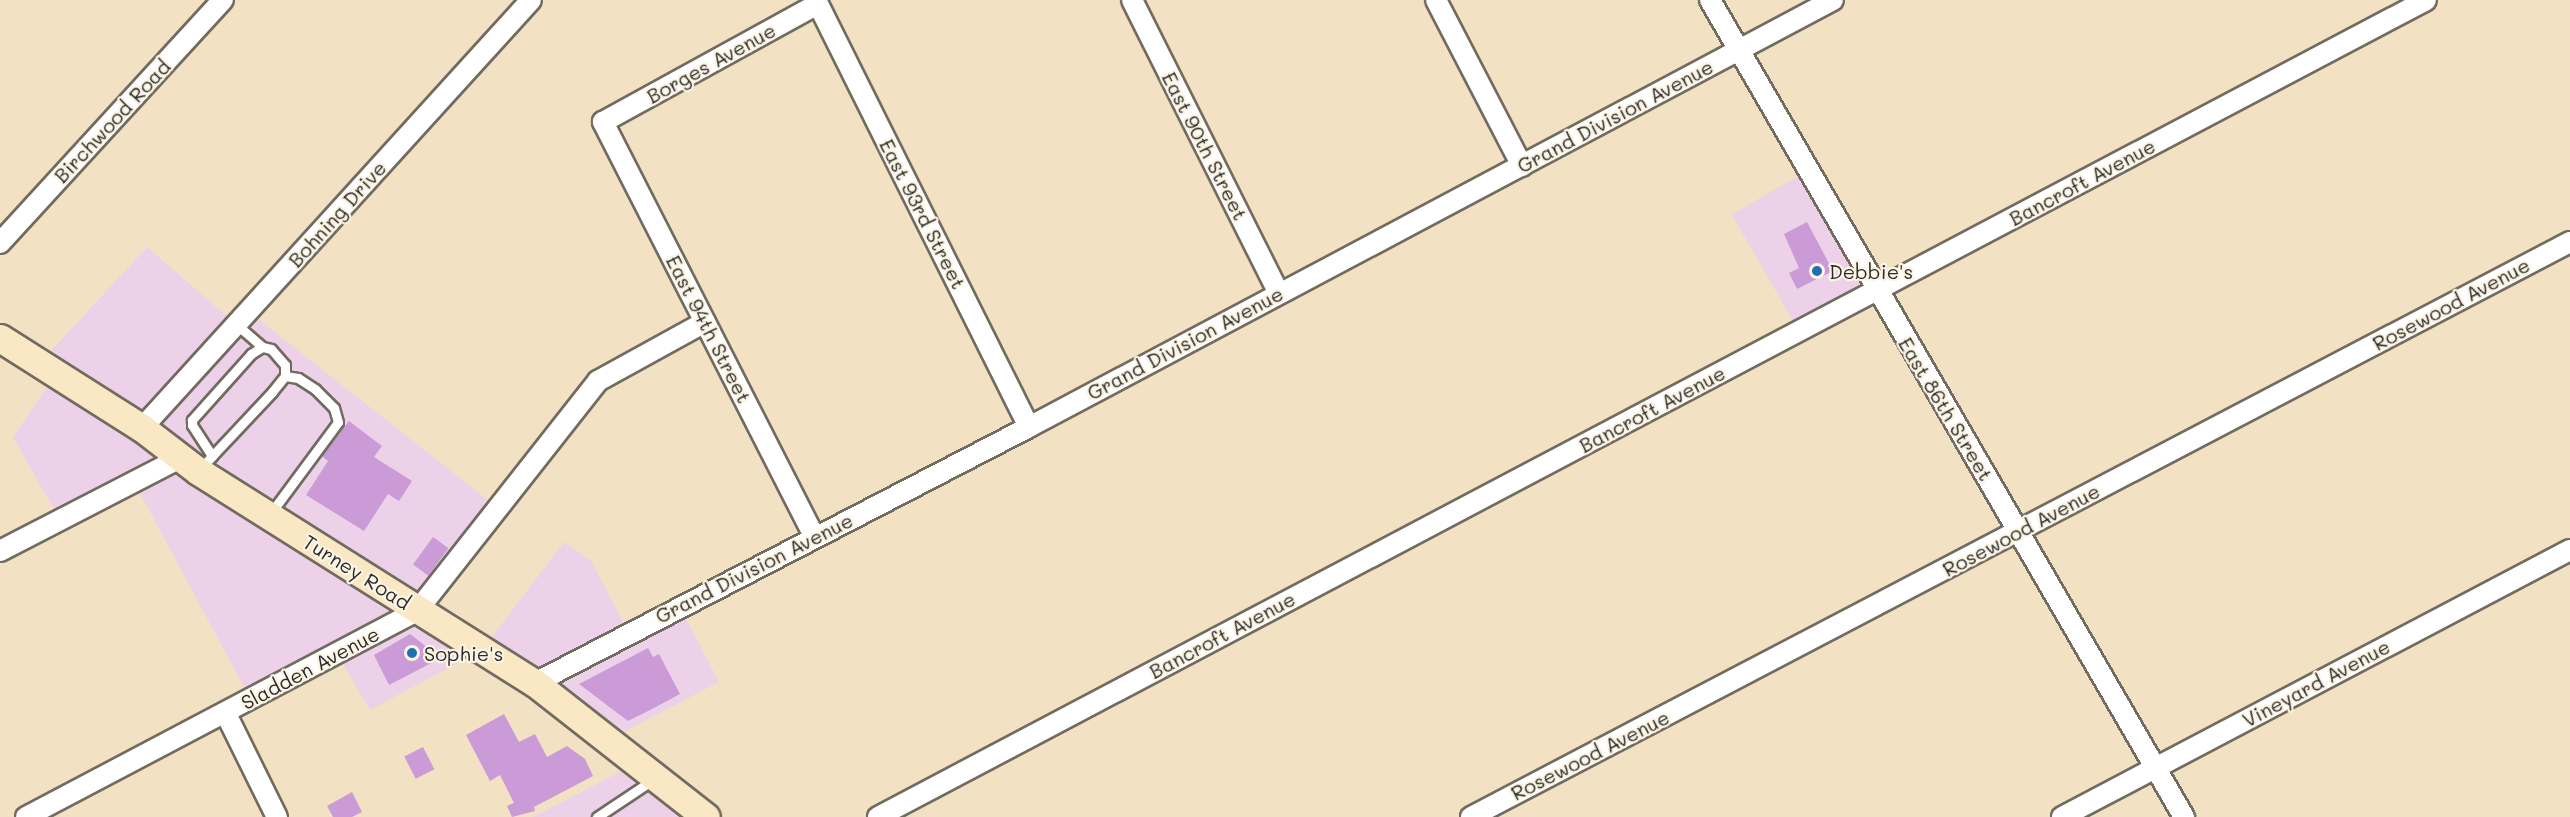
<!DOCTYPE html>
<style>
body{margin:0}
#map{position:relative;width:2570px;height:817px;overflow:hidden;background:#f3e1c3;font-family:Mali,sans-serif}
div>[style]{position:absolute}
[style*='--x']{left:calc(var(--x)*1px);top:calc(var(--y)*1px);width:calc(var(--w)*1px);rotate:calc(var(--a)*1deg)}
.built>*{inset:0;background:#edd1e9;transform-origin:0 0}
.building>*{inset:0;background:#ca9bd6;transform-origin:0 0}
.roads{filter:drop-shadow(2px 0 #716b60) drop-shadow(-2px 0 #716b60) drop-shadow(0 2px #716b60) drop-shadow(0 -2px #716b60)}
.service>*{height:9px;margin:-4.5px;padding:0 4.5px;transform-origin:4.5px;border-radius:4.5px;background:#fff}
.minor>*{height:20px;margin:-10px;padding:0 10px;transform-origin:10px;border-radius:10px;background:#fff}
.secondary>*{height:27px;margin:-13.5px;padding:0 13.5px;transform-origin:13.5px;border-radius:13.5px;background:#fae7c3}
.dots>*{width:16px;height:16px;translate:-50% -50%;box-sizing:border-box;border:3px solid #fcf5e5;border-radius:50%}
span{translate:-50% -50%;white-space:nowrap;text-align:center;line-height:1.15;-webkit-text-stroke:4.5px #fcf5e5;paint-order:stroke}
.street-label{font-size:20px;color:#2b2b2b}
.poi-label{font-size:20px;color:#2b2b2b}
.left{translate:0 -50%;text-align:left}
</style>
<div id="map">
<div class="built">
<i style="left:1807px;top:171px;width:138px;height:87px;rotate:60deg"></i>
<i style="clip-path:polygon(147px 247px,236px 324px,248px 311px,498px 508px,418px 610px,482px 650px,564px 542px,591px 561px,629px 633px,680px 607px,719px 682px,608px 740px,482px 650px,370px 710px,337px 654px,251px 700px,134px 482px,60px 520px,13px 437px,56px 374px,40px 363px)"></i>
<i style="clip-path:polygon(637px 763px,706px 817px,533px 817px)"></i>
</div>
<div class="building">
<i style="clip-path:polygon(1807px 222px,1833px 271px,1797px 289px,1789px 273px,1799px 268px,1784px 234px)"></i>
<i style="clip-path:polygon(349px 421px,382px 446px,374px 457px,412px 481px,399px 501px,388px 494px,364px 531px,306px 495px,328px 461px,322px 456px)"></i>
<i style="left:433px;top:537px;width:19px;height:34px;rotate:36deg"></i>
<i style="clip-path:polygon(410px 634px,441px 658px,389px 685px,374px 655px)"></i>
<i style="clip-path:polygon(648px 648px,653px 657px,659px 654px,680px 694px,654px 708px,628px 721px,579px 684px)"></i>
<i style="clip-path:polygon(504px 714px,519px 742px,535px 734px,547px 757px,567px 746px,585px 759px,593px 776px,534px 807px,535px 811px,512px 817px,507px 806px,514px 803px,500px 775px,490px 781px,466px 735px)"></i>
<i style="left:423px;top:747px;width:25px;height:21px;rotate:63deg"></i>
<i style="clip-path:polygon(352px 792px,362px 812px,352px 817px,333px 817px,327px 806px)"></i>
</div>
<div class="roads">
<div class="service">
<i style="--x:236;--y:324;--w:35;--a:41"></i>
<i style="--x:199;--y:470;--w:19;--a:-47"></i>
<i style="--x:212;--y:456;--w:88;--a:-46.8"></i>
<i style="--x:272;--y:392;--w:21;--a:-51"></i>
<i style="--x:285;--y:376;--w:11;--a:-90"></i>
<i style="--x:285;--y:365;--w:21;--a:-131"></i>
<i style="--x:271;--y:349;--w:9;--a:-167"></i>
<i style="--x:262;--y:347;--w:13;--a:148"></i>
<i style="--x:251;--y:354;--w:89;--a:131.8"></i>
<i style="--x:192;--y:420;--w:5;--a:90"></i>
<i style="--x:192;--y:425;--w:37;--a:57"></i>
<i style="--x:270;--y:514;--w:114;--a:-53.5"></i>
<i style="--x:338;--y:422;--w:15;--a:-106"></i>
<i style="--x:334;--y:408;--w:27;--a:-135"></i>
<i style="--x:315;--y:389;--w:20;--a:-147"></i>
<i style="--x:298;--y:378;--w:13;--a:-171"></i>
<i style="--x:597;--y:817;--w:69;--a:-33.7"></i>
</div>
<div class="minor">
<i style="--x:816;--y:0;--w:477;--a:63.5"></i>
<i style="--x:1132;--y:0;--w:326;--a:63.4"></i>
<i style="--x:1436;--y:0;--w:187;--a:62.6"></i>
<i style="--x:1710;--y:0;--w:945;--a:59.88"></i>
<i style="--x:0;--y:243;--w:330;--a:-47.5"></i>
<i style="--x:142;--y:428;--w:578;--a:-47.73"></i>
<i style="--x:814;--y:536;--w:465;--a:-117"></i>
<i style="--x:603;--y:122;--w:245;--a:-28.8"></i>
<i style="--x:0;--y:551;--w:203;--a:-27.3"></i>
<i style="--x:535;--y:683;--w:556;--a:-27.39"></i>
<i style="--x:1029;--y:427;--w:910;--a:-27.97"></i>
<i style="--x:226;--y:714;--w:115;--a:63.7"></i>
<i style="--x:26;--y:817;--w:442;--a:-27.8"></i>
<i style="--x:417;--y:611;--w:293;--a:-51.8"></i>
<i style="--x:598;--y:381;--w:122;--a:-28.9"></i>
<i style="--x:878;--y:817;--w:1750;--a:-27.82"></i>
<i style="--x:1471;--y:817;--w:1240;--a:-27.62"></i>
<i style="--x:2062;--y:817;--w:574;--a:-27.73"></i>
</div>
<div class="secondary">
<i style="--x:0;--y:338;--w:168;--a:32.4"></i>
<i style="--x:142;--y:428;--w:71;--a:37.5"></i>
<i style="--x:198;--y:471;--w:398;--a:32.2"></i>
<i style="--x:535;--y:683;--w:217;--a:38.1"></i>
</div>
</div>
<div class="dots">
<i style="left:1817px;top:271px;background:#1f6fb2"></i>
<i style="left:412px;top:653px;background:#1f6fb2"></i>
</div>
<div class="street-label">
<span style="left:711px;top:63px;rotate:-29deg">Borges Avenue</span>
<span style="left:1615px;top:116px;rotate:-28deg">Grand Division Avenue</span>
<span style="left:112px;top:121px;rotate:-47deg">Birchwood Road</span>
<span style="left:1205px;top:146px;rotate:63deg">East 90th Street</span>
<span style="left:2082px;top:182px;rotate:-28deg">Bancroft Avenue</span>
<span style="left:337px;top:214px;rotate:-48deg">Bohning Drive</span>
<span style="left:923px;top:214px;rotate:63deg">East 93rd Street</span>
<span style="left:2451px;top:304px;rotate:-28deg">Rosewood Avenue</span>
<span style="left:709px;top:329px;rotate:63deg">East 94th Street</span>
<span style="left:1185px;top:343px;rotate:-28deg">Grand Division Avenue</span>
<span style="left:1652px;top:409px;rotate:-28deg">Bancroft Avenue</span>
<span style="left:1946px;top:409px;rotate:59deg">East 86th Street</span>
<span style="left:2021px;top:530px;rotate:-28deg">Rosewood Avenue</span>
<span style="left:754px;top:568px;rotate:-27deg">Grand Division Avenue</span>
<span style="left:357px;top:572px;rotate:32deg">Turney Road</span>
<span style="left:1222px;top:635px;rotate:-28deg">Bancroft Avenue</span>
<span style="left:310px;top:668px;rotate:-28deg">Sladden Avenue</span>
<span style="left:2316px;top:683px;rotate:-28deg">Vineyard Avenue</span>
<span style="left:1590px;top:755px;rotate:-27deg">Rosewood Avenue</span>
</div>
<div class="poi-label">
<span class="left" style="left:1829px;top:271px">Debbie's</span>
<span class="left" style="left:424px;top:653px">Sophie's</span>
</div>
</div>
